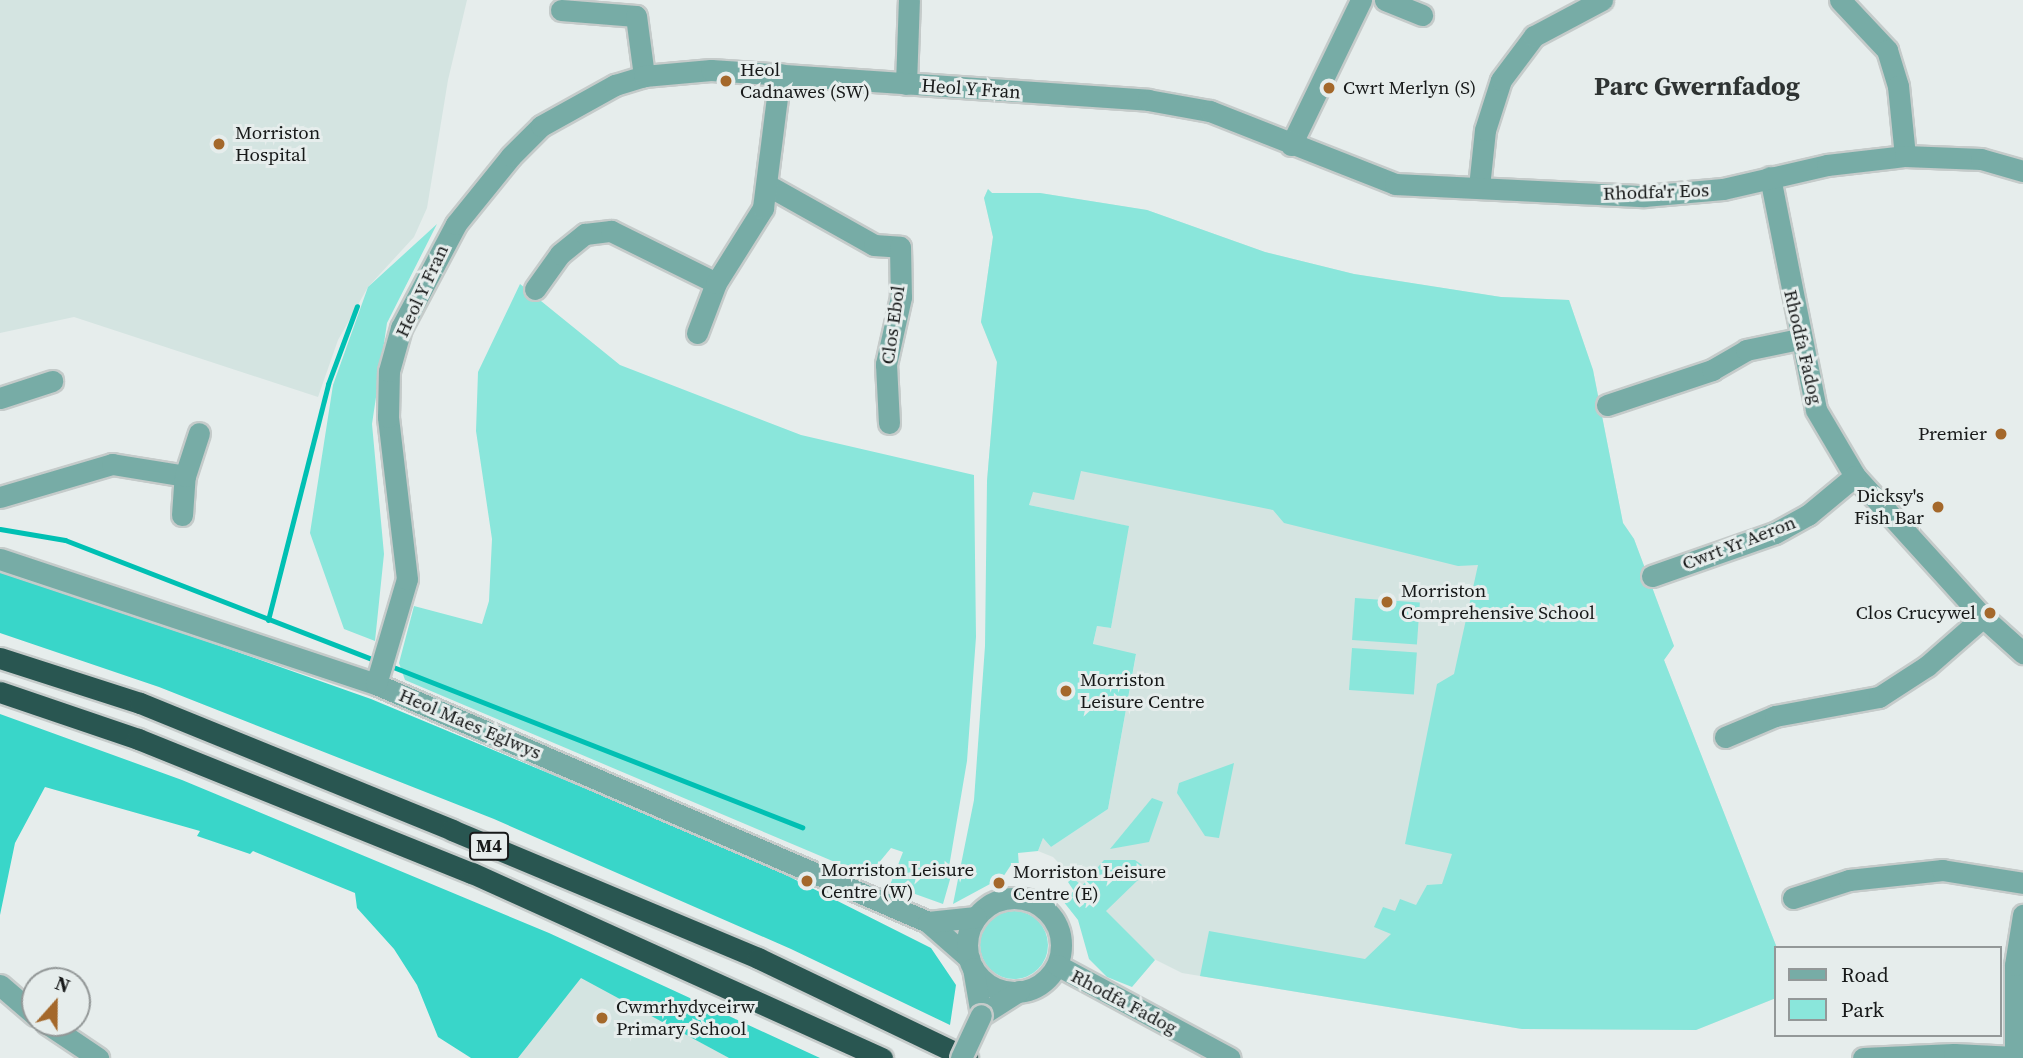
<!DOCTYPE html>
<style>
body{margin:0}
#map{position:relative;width:2023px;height:1058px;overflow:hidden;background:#e6edec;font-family:"Source Serif 4",serif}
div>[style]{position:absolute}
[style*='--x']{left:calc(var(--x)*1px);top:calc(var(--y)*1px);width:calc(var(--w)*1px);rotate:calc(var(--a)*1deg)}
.built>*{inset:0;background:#d4e4e1}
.green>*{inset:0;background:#8ae6db;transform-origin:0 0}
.round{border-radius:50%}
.forest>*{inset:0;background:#39d6c9}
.stream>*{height:5px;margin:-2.5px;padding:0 2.5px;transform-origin:2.5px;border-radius:2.5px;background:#00c0b3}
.roads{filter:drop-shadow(2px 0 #c5cbca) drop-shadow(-2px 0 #c5cbca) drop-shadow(0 2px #c5cbca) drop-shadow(0 -2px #c5cbca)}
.minor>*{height:21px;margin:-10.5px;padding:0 10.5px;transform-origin:10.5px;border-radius:10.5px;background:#77aca6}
.minor>.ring{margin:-10.5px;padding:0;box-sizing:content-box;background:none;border:21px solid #77aca6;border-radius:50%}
.highway>*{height:21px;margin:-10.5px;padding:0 10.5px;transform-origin:10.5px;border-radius:10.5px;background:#295651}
.bridges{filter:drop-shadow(2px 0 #c5cbca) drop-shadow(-2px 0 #c5cbca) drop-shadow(0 2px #c5cbca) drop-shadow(0 -2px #c5cbca)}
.minor-bridge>*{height:21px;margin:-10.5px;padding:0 10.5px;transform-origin:10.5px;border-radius:10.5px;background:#77aca6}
.dots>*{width:19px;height:19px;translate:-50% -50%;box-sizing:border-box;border:4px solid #e6edec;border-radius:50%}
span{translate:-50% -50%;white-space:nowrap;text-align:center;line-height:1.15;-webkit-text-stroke:6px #e6edec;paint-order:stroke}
.shield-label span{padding:2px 5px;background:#e6edec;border:2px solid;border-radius:5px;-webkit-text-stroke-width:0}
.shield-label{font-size:18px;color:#171919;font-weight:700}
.poi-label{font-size:19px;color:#171919}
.left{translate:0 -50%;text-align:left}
.right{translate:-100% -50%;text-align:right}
.street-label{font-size:19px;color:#171919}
.district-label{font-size:26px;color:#2e3332;font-weight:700}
.legend{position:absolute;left:1774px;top:946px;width:228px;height:91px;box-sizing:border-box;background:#e6edec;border:2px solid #939898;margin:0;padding:9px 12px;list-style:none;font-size:21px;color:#171919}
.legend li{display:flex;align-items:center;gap:14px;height:35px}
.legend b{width:35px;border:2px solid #939898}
.north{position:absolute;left:21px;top:967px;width:70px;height:70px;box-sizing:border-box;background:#e6edec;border:2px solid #939898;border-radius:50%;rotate:21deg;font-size:19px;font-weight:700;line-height:28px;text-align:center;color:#171919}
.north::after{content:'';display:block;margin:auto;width:24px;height:32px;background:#a4682b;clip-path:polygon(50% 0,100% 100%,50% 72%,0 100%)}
</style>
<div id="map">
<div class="built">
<i style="clip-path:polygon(0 0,467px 0,448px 80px,427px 208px,414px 237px,368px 287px,338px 340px,318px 397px,74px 317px,0 333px)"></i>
<i style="clip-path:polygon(988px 189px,992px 193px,1040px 193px,1147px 210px,1265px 252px,1354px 274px,1501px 297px,1569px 300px,1593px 370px,1623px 523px,1634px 539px,1674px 646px,1664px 660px,1777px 948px,1776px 998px,1696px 1030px,1522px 1029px,1182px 973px,1150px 957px,1053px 857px,1038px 851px,1043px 838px,1051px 847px,1108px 809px,1136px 655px,1093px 645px,1097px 626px,1111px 628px,1128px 526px,1029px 505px,1032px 492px,987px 481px,997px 362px,981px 322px,993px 237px,984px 198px)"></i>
<i style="clip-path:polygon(581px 977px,729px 1058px,518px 1058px)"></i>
</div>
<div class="green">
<i style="clip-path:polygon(988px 189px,992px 193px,1040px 193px,1147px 210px,1265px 252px,1354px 274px,1501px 297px,1569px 300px,1593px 370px,1623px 523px,1634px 539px,1674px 646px,1664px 660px,1777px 948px,1776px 998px,1696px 1030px,1522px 1029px,1200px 976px,1209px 931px,1365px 959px,1391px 934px,1374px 927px,1383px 907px,1395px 911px,1400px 899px,1416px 905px,1427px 885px,1442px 884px,1452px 854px,1405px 844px,1437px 684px,1454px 674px,1478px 565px,1458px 566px,1284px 523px,1273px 510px,1081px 471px,1074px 500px,1033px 492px,1029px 505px,1129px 526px,1111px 628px,1097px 626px,1093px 644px,1136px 654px,1108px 809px,1051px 847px,1043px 838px,1038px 851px,1018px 853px,1019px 866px,1011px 865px,1003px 877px,953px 904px,974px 800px,985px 646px,987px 481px,997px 362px,981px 322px,993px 237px,984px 198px)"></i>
<i style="clip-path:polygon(437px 224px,387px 323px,372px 424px,384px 554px,375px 641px,344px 629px,310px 533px,333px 385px,368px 287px)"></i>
<i style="clip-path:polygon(520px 284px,620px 365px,801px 435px,974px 475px,976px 637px,967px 761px,949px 867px,953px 869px,943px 904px,890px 885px,903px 852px,891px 848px,868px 876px,405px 680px,399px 663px,414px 606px,482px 624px,489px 601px,492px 539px,476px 431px,478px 372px)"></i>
<i style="left:1355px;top:598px;width:65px;height:42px;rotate:4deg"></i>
<i style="left:1352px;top:648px;width:65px;height:42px;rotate:4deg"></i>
<i style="clip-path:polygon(1234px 763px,1219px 838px,1205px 836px,1177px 793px,1179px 783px)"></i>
<i style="clip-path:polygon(1152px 798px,1163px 802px,1149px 842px,1110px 849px)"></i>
<i style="clip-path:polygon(1104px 860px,1135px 860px,1142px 865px,1139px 879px,1106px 911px,1155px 960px,1132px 987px,1107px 977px,1089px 959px,1078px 920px,1063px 901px,1074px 891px,1068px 882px,1073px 878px,1082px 886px)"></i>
<i class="round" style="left:980px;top:911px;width:68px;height:68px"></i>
</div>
<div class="forest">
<i style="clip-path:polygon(0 568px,371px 699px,754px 859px,931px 948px,956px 985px,950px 1025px,791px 949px,494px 819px,159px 687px,0 633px)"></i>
<i style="clip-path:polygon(0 714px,182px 780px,549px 933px,820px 1058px,729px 1058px,581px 978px,518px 1058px,471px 1058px,438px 1037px,417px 985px,394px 949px,357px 908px,355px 893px,253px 851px,250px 854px,197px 836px,200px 831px,45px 787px,15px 843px,0 915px)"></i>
</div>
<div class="stream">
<i style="--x:0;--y:529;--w:66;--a:9.6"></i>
<i style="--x:65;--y:540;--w:337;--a:21.2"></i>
<i style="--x:268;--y:620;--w:244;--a:-75.7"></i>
<i style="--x:328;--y:384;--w:83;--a:-69.6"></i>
<i style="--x:388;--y:665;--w:445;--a:21.4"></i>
</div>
<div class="roads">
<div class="minor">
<i style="--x:1385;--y:0;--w:40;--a:22"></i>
<i style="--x:1840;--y:0;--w:69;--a:46.8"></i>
<i style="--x:1887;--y:50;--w:38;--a:73"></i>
<i style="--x:1898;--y:86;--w:70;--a:84.3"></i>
<i style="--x:561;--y:10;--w:75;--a:4.6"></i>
<i style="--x:636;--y:16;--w:61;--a:82.4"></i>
<i style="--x:906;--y:84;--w:84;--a:-88"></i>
<i style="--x:1291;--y:145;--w:161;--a:-64.2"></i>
<i style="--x:1770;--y:177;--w:237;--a:78.8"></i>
<i style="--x:1816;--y:410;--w:77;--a:59.4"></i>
<i style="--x:1855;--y:476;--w:190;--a:47.8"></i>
<i style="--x:1983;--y:617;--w:54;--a:42"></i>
<i style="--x:769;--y:186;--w:120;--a:29.3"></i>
<i style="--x:874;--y:245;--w:26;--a:4"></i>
<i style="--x:900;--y:247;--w:50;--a:88.9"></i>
<i style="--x:901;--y:297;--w:69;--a:102.6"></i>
<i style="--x:886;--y:364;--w:59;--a:87.1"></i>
<i style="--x:1479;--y:187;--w:57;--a:-84"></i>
<i style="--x:1485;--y:130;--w:52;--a:-72.3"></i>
<i style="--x:1501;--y:80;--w:55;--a:-53.1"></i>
<i style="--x:1534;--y:36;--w:77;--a:-27.9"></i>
<i style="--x:535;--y:289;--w:43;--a:-54.5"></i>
<i style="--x:560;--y:254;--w:32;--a:-39"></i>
<i style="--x:585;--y:234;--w:26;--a:-7"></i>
<i style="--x:611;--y:231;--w:117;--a:26.3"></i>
<i style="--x:697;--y:333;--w:53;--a:-69.2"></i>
<i style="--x:716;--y:283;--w:89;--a:-57.9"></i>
<i style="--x:763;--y:208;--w:135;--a:-82.8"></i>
<i style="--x:0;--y:398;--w:55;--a:-18.1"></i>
<i style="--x:1607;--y:405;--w:111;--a:-18.4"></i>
<i style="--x:1712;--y:370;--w:39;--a:-30"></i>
<i style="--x:1746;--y:350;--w:54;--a:-11.7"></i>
<i style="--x:0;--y:497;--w:117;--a:-16.4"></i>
<i style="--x:112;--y:464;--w:74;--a:9.3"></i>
<i style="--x:182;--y:515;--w:39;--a:-86"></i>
<i style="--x:185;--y:476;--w:45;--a:-72"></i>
<i style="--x:0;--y:559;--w:396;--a:18.4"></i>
<i style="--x:376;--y:684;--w:601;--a:23.32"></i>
<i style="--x:928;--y:922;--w:55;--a:41.3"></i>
<i style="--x:1652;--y:576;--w:130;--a:-19.3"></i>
<i style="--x:1775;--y:533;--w:38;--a:-29"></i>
<i style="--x:1808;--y:515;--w:61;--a:-39.7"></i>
<i style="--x:376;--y:684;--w:109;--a:-73.6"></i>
<i style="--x:407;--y:579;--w:163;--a:-96.7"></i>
<i style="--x:388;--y:417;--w:46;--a:-88.8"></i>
<i style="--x:389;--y:371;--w:45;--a:-74.4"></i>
<i style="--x:401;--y:328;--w:118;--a:-62.1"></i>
<i style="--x:456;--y:224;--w:87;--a:-51"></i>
<i style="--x:511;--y:156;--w:42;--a:-45"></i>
<i style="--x:541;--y:126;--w:85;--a:-29"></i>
<i style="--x:615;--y:85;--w:30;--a:-17"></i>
<i style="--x:644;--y:76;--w:67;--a:-5.1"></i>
<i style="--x:711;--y:70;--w:438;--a:3.9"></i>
<i style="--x:1148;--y:100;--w:63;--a:10.1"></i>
<i style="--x:1210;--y:111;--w:199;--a:21.5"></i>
<i style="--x:1395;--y:184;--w:249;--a:2.8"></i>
<i style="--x:1644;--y:196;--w:79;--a:-5.1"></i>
<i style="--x:1723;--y:189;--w:107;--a:-13"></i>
<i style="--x:1827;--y:165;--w:79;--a:-6.6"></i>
<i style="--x:1905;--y:156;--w:76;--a:2.3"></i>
<i style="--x:1981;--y:159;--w:44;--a:15.9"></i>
<i style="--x:1725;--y:737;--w:54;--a:-22.8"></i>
<i style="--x:1775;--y:716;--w:106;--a:-10.4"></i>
<i style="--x:1879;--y:697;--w:57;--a:-32.9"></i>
<i style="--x:1927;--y:666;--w:74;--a:-41.2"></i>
<i class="ring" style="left:967px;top:898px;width:73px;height:73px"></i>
<i style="--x:1793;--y:898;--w:59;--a:-17.8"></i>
<i style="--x:1849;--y:880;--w:94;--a:-6.1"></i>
<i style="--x:1942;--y:870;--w:82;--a:9.1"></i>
<i style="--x:928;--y:922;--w:48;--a:-5.9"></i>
<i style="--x:1057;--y:965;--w:196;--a:28.3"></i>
<i style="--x:973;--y:968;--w:48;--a:80.3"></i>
<i style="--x:981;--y:1015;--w:45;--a:-32.3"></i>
<i style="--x:0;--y:985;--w:46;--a:40.6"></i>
<i style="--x:46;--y:1023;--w:63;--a:33.9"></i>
<i style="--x:1863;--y:1058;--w:91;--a:-2.5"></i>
<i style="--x:1954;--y:1054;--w:61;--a:2.8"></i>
<i style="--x:2015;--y:1058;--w:93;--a:-90"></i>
<i style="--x:2015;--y:965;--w:51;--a:-80.9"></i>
</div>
<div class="highway">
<i style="--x:0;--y:658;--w:147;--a:17.8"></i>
<i style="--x:140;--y:703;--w:337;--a:22.1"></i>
<i style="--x:452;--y:830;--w:332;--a:22.7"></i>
<i style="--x:758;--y:958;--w:232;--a:25.6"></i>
<i style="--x:0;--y:692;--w:146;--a:18.8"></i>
<i style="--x:138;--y:739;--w:360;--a:21.9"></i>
<i style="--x:472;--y:873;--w:450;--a:24.3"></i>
</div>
</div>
<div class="bridges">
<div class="minor-bridge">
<i style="--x:961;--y:1058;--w:47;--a:-65.1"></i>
</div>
</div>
<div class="dots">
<i style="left:726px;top:81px;background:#a4682b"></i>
<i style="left:1329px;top:88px;background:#a4682b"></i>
<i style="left:219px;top:144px;background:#a4682b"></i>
<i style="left:2001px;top:434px;background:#a4682b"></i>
<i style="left:1938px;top:507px;background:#a4682b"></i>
<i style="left:1387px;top:602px;background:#a4682b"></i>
<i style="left:1990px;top:613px;background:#a4682b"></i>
<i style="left:1066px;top:691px;background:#a4682b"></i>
<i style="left:807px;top:881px;background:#a4682b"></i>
<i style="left:999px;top:883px;background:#a4682b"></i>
<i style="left:602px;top:1018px;background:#a4682b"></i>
</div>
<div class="shield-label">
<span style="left:489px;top:846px">M4</span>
</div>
<div class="poi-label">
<span class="left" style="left:740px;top:81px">Heol<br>Cadnawes (SW)</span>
<span class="left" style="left:1343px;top:88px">Cwrt Merlyn (S)</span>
<span class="left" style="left:235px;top:144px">Morriston<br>Hospital</span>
<span class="right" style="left:1987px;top:434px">Premier</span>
<span class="right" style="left:1924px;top:507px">Dicksy's<br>Fish Bar</span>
<span class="left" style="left:1401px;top:602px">Morriston<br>Comprehensive School</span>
<span class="right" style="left:1976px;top:613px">Clos Crucywel</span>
<span class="left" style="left:1080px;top:691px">Morriston<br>Leisure Centre</span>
<span class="left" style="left:821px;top:881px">Morriston Leisure<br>Centre (W)</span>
<span class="left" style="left:1013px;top:883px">Morriston Leisure<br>Centre (E)</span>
<span class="left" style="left:616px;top:1018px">Cwmrhydyceirw<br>Primary School</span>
</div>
<div class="street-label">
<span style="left:971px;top:89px;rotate:4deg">Heol Y Fran</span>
<span style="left:1656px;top:192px;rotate:-2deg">Rhodfa'r Eos</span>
<span style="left:422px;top:291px;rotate:-65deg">Heol Y Fran</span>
<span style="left:893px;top:325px;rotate:-82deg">Clos Ebol</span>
<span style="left:1803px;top:347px;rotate:77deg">Rhodfa Fadog</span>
<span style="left:1739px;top:543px;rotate:-21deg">Cwrt Yr Aeron</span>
<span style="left:470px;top:724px;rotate:23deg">Heol Maes Eglwys</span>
<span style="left:1124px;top:1002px;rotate:28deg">Rhodfa Fadog</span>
</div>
<div class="district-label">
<span style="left:1697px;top:87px">Parc Gwernfadog</span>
</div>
<ul class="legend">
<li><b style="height:9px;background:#77aca6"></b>Road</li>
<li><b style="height:19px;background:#8ae6db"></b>Park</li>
</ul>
<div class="north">N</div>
</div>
